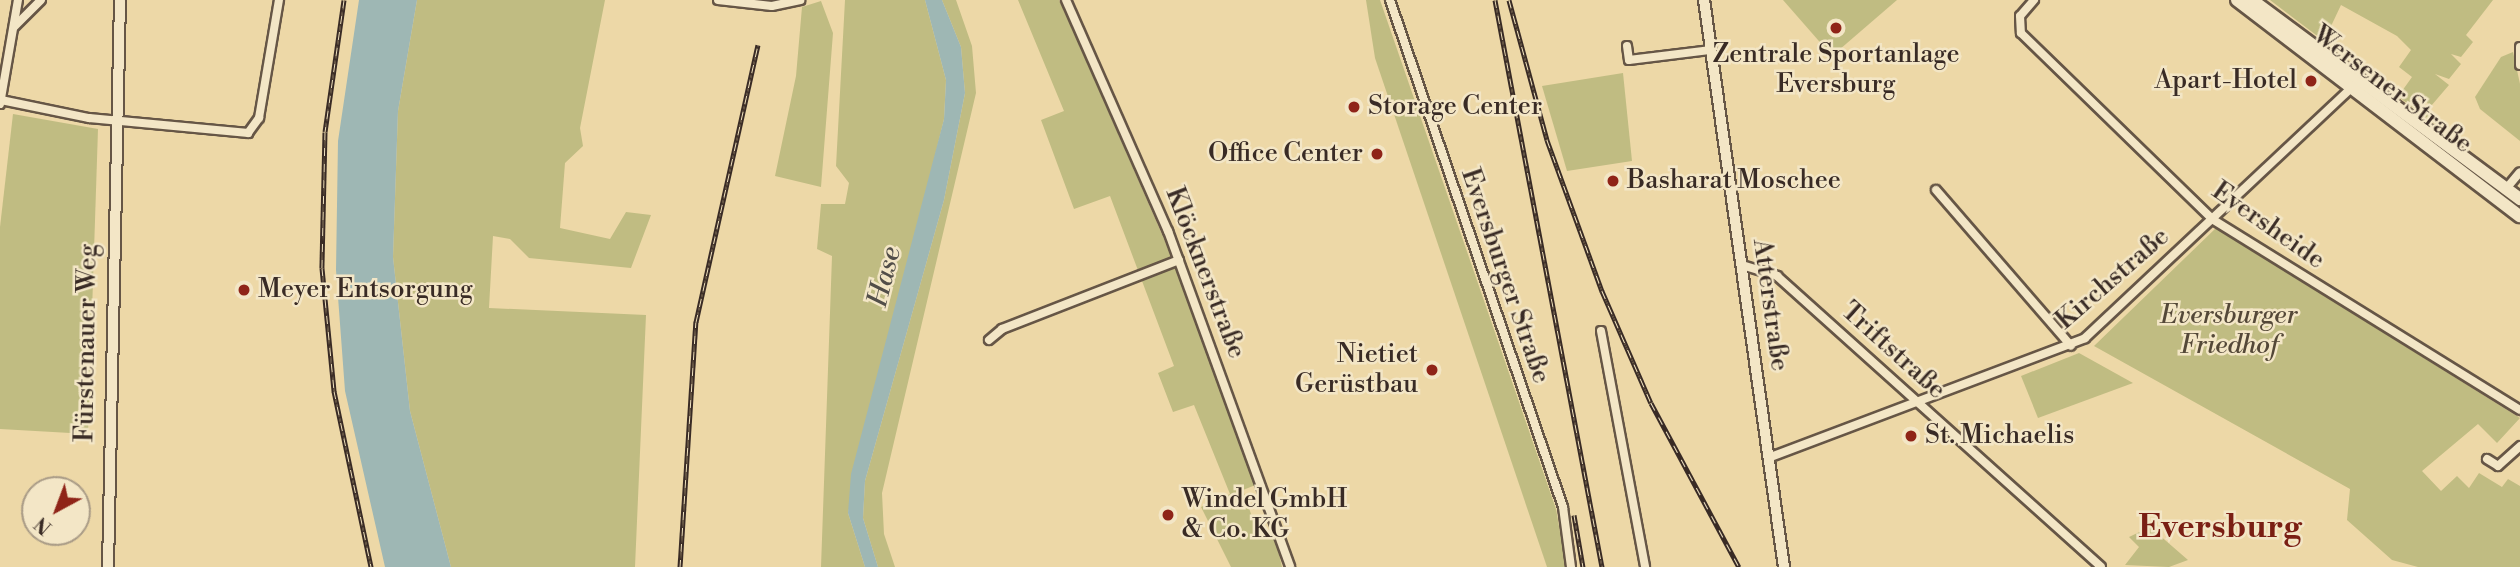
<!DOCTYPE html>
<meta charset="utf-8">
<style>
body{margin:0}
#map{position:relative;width:2520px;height:567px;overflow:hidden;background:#edd8a7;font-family:"Libre Bodoni",serif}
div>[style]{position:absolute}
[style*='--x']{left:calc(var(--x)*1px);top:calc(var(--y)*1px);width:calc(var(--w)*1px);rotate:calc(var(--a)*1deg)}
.green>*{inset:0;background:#c0bc82}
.water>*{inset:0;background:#9eb7b4}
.roads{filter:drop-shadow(2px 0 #665646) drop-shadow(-2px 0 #665646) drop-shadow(0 2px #665646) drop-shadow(0 -2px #665646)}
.minor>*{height:8px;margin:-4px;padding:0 4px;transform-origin:4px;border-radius:4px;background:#f3e6c6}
.tertiary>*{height:10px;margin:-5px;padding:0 5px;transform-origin:5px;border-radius:5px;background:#f3e6c6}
.secondary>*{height:12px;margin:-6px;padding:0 6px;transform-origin:6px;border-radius:6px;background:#f3e6c6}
.rail>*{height:5px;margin-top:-2.5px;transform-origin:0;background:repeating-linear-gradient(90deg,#f3e6c6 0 8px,#392b25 0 16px);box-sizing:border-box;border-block:2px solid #392b25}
.dots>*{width:19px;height:19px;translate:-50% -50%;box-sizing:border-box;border:4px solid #f3e6c6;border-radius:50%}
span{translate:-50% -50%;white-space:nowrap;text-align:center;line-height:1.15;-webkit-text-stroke:5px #f3e6c6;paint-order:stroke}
.poi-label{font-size:26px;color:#392b25}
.right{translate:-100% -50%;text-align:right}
.left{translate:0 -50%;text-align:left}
.street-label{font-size:26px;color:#392b25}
.park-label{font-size:26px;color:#544838;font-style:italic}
.water-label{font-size:28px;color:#524e49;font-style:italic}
.district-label{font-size:33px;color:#7a1f14;font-weight:700}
.north{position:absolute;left:21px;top:476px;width:70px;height:70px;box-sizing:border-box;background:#f3e6c6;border:2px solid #a99b86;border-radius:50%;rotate:221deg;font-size:19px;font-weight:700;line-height:28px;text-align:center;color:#392b25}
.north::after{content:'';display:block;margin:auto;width:24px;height:32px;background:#8f2418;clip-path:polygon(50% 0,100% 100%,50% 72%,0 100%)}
</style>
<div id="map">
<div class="green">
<i style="clip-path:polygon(417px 0,605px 0,580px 128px,583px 146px,565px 163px,560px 228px,610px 239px,626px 212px,651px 215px,631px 268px,529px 258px,510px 239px,493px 236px,489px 308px,646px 315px,635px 567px,451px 567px,410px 411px,393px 257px,398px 111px)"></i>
<i style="clip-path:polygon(845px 0,925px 0,946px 80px,944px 119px,848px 513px,865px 567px,821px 567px,832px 256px,817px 249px,821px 204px,845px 204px,849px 183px,836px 166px)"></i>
<i style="clip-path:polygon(942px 0,956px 0,972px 46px,976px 93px,882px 493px,884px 534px,895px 567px,878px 567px,863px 518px,865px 481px,944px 200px,965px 93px,961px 47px)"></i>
<i style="clip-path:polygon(1018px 0,1059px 0,1072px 28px,1164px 239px,1258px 484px,1243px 490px,1258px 535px,1274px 532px,1282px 567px,1231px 567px,1201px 507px,1230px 494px,1194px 405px,1173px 412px,1158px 373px,1174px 366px,1110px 196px,1074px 209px,1041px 120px,1064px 111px)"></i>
<i style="clip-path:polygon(1366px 0,1380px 0,1556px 509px,1566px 567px,1547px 567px,1375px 58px)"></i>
<i style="clip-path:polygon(1783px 0,1897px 0,1832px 56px)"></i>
<i style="clip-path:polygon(2270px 0,2493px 0,2466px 35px,2473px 42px,2461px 57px,2451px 54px,2461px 64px,2449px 79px,2435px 74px,2449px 85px,2431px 106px,2419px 96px,2413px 103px,2446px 124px,2442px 129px,2385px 87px,2385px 79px,2402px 91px,2412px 77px,2399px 67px,2411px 50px,2397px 36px,2341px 5px,2324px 41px)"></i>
<i style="clip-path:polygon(821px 1px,833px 33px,821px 187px,775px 176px,796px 76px,802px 7px)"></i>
<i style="clip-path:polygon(2513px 52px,2520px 84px,2520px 141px,2480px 109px,2475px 97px,2501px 57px)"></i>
<i style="clip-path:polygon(1623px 73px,1632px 161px,1567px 171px,1542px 86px)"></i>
<i style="clip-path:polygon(13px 114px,98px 129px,88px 434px,0 429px,0 227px)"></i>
<i style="clip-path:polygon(2216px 228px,2520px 418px,2497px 443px,2478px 424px,2422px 471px,2441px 491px,2457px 476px,2469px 488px,2479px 473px,2502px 487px,2508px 479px,2520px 486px,2520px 567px,2418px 567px,2392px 560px,2347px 520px,2350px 489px,2094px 346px)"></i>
<i style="clip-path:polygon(2079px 353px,2133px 383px,2038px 418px,2021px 376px)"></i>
<i style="clip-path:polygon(2150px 527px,2188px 560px,2169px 567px,2125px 565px,2139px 547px,2129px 537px)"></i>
</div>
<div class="water">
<i style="clip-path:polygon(359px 0,417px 0,398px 111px,393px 257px,410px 411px,451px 567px,385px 567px,345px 391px,336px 270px,338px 141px)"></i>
<i style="clip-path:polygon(925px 0,942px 0,961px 47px,965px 93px,944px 200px,865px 481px,863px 518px,878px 567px,865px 567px,848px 513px,851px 474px,944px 119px,946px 80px)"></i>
</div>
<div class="roads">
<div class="minor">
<i style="--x:718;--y:0;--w:54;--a:6.3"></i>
<i style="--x:772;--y:6;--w:29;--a:-12"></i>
<i style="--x:1066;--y:0;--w:253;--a:66.2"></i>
<i style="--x:1168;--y:231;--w:357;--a:70"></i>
<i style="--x:1390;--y:0;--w:536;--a:71.16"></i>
<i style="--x:1563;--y:507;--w:61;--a:82.4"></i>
<i style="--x:2034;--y:0;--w:21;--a:131"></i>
<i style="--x:2020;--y:16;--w:17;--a:87"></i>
<i style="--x:2021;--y:33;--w:267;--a:44.2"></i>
<i style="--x:2212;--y:219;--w:362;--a:31.8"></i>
<i style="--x:14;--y:27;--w:38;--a:-45"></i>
<i style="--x:1627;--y:46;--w:14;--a:82"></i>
<i style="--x:1629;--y:60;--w:83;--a:-7"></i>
<i style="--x:2520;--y:47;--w:18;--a:90"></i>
<i style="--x:1;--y:100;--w:90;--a:11.6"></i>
<i style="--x:89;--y:118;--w:160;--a:5.4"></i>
<i style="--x:248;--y:133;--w:19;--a:-54"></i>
<i style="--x:259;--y:118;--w:120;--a:-80.4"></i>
<i style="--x:0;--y:104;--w:106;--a:-80.2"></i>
<i style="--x:1936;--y:190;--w:206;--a:49.1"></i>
<i style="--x:2505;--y:190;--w:23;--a:-50"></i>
<i style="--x:1742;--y:265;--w:37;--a:17"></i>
<i style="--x:1777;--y:276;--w:435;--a:41.9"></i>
<i style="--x:1601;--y:331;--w:240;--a:79.4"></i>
<i style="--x:989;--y:340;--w:17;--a:-40"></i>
<i style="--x:1002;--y:329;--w:190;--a:-21.3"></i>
<i style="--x:1768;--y:458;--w:339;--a:-20.7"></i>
<i style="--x:2085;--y:338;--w:368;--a:-43.2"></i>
<i style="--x:2487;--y:459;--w:13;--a:32"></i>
<i style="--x:2498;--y:466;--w:30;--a:-42"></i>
</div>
<div class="tertiary">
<i style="--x:1704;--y:0;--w:573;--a:81.97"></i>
<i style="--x:108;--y:567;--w:567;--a:-88.79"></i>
</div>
<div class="secondary">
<i style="--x:2237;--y:0;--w:356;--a:37.4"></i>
<i style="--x:2252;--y:0;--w:334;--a:36.6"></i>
</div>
</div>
<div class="rail">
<i style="--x:344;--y:0;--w:133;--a:98.2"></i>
<i style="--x:325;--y:132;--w:136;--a:91.3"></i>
<i style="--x:322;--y:268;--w:124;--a:84.4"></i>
<i style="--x:334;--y:391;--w:180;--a:78.1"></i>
<i style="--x:1495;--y:0;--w:577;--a:79.31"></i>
<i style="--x:1509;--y:0;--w:145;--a:74.8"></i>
<i style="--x:1547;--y:140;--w:161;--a:70"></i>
<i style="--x:1602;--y:291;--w:122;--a:66.4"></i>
<i style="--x:1651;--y:403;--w:186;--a:61.8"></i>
<i style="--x:1574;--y:515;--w:53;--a:80.2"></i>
<i style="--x:680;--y:567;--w:246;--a:-86.3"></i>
<i style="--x:696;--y:322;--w:284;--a:-77.4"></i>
</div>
<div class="dots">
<i style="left:1836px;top:28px;background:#8f2418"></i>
<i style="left:2311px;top:81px;background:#8f2418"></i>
<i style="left:1354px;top:107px;background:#8f2418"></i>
<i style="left:1377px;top:154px;background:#8f2418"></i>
<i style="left:1613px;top:181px;background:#8f2418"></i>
<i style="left:244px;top:290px;background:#8f2418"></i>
<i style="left:1432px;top:370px;background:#8f2418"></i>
<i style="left:1911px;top:436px;background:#8f2418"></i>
<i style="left:1168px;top:515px;background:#8f2418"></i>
</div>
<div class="poi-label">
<span style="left:1836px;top:70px">Zentrale Sportanlage<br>Eversburg</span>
<span class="right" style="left:2297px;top:81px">Apart-Hotel</span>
<span class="left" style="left:1368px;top:107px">Storage Center</span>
<span class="right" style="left:1363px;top:154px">Office Center</span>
<span class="left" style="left:1627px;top:181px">Basharat Moschee</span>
<span class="left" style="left:258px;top:290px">Meyer Entsorgung</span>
<span class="right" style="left:1418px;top:370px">Nietiet<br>Gerüstbau</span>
<span class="left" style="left:1925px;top:436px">St. Michaelis</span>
<span class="left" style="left:1182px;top:515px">Windel GmbH<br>&amp; Co. KG</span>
</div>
<div class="street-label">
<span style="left:2392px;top:90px;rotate:37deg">Wersener Straße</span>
<span style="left:2268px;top:226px;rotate:35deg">Eversheide</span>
<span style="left:1205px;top:273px;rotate:69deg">Klöcknerstraße</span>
<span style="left:1505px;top:276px;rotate:71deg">Eversburger Straße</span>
<span style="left:2113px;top:279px;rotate:-41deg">Kirchstraße</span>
<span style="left:1770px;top:305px;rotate:82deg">Atterstraße</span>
<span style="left:87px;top:343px;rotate:-89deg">Fürstenauer Weg</span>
<span style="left:1893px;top:351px;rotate:42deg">Triftstraße</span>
</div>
<div class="park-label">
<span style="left:2229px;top:331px">Eversburger<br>Friedhof</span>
</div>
<div class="water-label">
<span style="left:885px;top:277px;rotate:-76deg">Hase</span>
</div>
<div class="district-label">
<span style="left:2220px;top:528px">Eversburg</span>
</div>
<div class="north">N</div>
</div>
